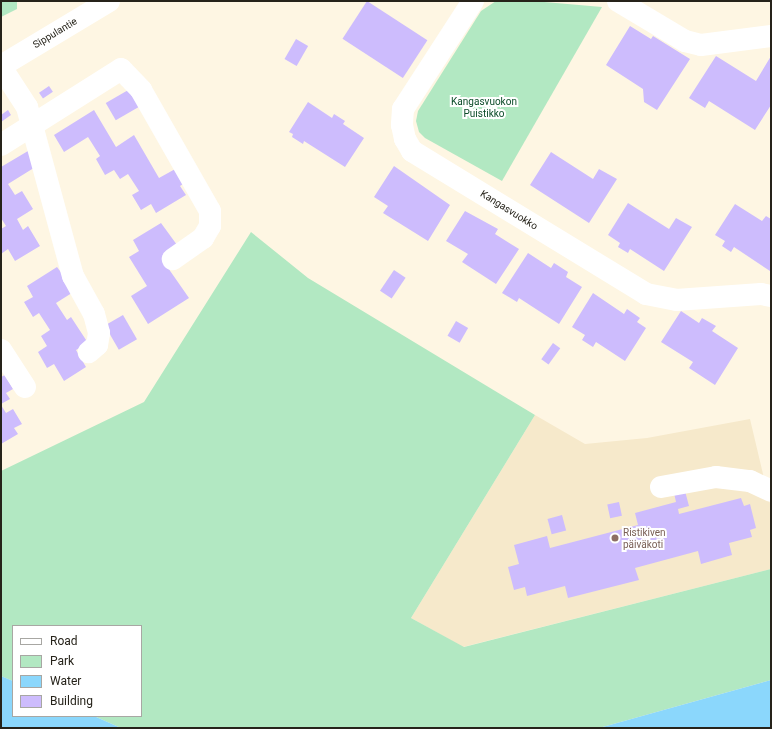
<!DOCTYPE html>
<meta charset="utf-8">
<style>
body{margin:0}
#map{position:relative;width:772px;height:729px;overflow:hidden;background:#fef6e3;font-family:Roboto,sans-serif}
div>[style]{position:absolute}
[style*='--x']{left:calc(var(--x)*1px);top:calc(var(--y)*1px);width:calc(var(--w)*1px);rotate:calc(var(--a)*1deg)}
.built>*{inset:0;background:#f6e9cb}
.green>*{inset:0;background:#b2e8c2}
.water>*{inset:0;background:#8bd7fc}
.building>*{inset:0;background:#cdbcfd;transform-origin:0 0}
.minor>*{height:22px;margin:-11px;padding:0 11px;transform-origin:11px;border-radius:11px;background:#fff}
.dots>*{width:11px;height:11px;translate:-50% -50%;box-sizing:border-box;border:2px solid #fff;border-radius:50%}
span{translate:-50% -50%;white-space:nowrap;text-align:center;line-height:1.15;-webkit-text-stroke:4px #fff;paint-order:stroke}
.street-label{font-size:10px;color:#26231a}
.park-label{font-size:10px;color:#0b4b28}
.education-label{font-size:10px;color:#785e54}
.left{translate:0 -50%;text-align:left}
.frame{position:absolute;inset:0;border:2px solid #26231a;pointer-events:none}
.legend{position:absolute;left:12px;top:625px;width:130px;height:92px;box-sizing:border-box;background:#fff;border:1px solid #a8a7a3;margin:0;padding:5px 7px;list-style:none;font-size:12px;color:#26231a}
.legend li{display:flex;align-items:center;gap:8px;height:20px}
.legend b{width:20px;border:1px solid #a8a7a3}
</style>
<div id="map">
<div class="built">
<i style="clip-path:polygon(535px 415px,585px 444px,647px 438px,750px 419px,771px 508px,771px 569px,463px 647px,411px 618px)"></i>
</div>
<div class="green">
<i style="clip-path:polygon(1px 1px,17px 1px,17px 9px,1px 17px)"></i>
<i style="clip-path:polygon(496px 1px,533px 1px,602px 7px,502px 181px,425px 138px,419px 132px,416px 121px,418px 111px,481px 11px)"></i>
<i style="clip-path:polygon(251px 232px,308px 278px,535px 415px,411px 618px,464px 647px,771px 569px,771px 680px,599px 728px,121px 728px,94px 716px,141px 716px,141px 626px,13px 626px,13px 681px,1px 676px,1px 471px,144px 402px)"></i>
</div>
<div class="water">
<i style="clip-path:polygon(1px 676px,13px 681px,13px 716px,94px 716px,121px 728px,1px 728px)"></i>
<i style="clip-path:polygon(771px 680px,771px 728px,599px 728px)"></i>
</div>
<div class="building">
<i style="left:367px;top:1px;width:72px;height:45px;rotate:33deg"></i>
<i style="clip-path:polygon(630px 26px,651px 39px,653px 36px,690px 59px,657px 110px,644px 102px,643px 89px,606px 65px)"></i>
<i style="left:296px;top:39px;width:14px;height:23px;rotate:30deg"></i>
<i style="clip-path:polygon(716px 56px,756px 81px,771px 56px,771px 105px,755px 130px,709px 101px,705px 108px,689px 98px)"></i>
<i style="left:49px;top:86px;width:7px;height:12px;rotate:56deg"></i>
<i style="left:130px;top:89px;width:20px;height:28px;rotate:60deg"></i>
<i style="clip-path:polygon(308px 102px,332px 118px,334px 114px,345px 121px,343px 124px,364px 138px,345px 167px,304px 141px,303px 144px,292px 137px,293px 134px,289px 132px)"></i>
<i style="clip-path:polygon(8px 110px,11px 115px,1px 122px,1px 115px)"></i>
<i style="clip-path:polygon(94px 110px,116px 147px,134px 135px,159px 178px,177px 168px,186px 182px,180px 186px,186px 195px,156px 213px,151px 204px,141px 210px,132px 195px,139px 191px,128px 174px,120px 179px,114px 170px,105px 175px,96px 159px,100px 156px,88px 137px,64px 152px,54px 135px)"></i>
<i style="clip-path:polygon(28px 151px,37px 166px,8px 184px,15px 195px,22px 191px,33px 209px,17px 219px,23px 230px,28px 226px,40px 246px,15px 261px,8px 249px,1px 254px,1px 229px,6px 226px,1px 218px,1px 167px)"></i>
<i style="clip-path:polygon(551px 152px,593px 179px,599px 169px,617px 179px,589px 223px,530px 185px)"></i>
<i style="clip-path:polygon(394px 166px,450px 205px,428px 241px,383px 213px,388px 206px,374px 197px)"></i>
<i style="clip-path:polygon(628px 203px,669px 229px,676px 218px,692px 227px,664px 271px,630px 249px,628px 253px,618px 247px,620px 243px,608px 235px)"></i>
<i style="clip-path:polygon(735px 204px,762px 221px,766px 216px,771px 219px,770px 271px,734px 247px,731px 252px,722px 246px,725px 241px,715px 235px)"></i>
<i style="clip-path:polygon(465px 211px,498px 229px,495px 234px,519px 249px,496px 284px,462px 262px,468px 254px,446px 241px)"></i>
<i style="clip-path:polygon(161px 223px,180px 249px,166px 265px,189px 298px,148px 324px,131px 296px,147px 286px,129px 257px,139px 251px,133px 240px)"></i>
<i style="clip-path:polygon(528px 253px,551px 268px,554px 263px,568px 272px,566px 277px,582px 287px,559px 324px,519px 298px,517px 302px,502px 293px)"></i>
<i style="clip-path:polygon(57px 267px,75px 291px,56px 303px,67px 320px,71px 317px,88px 343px,76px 350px,86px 367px,64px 381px,54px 364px,47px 368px,38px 352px,47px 346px,41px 336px,50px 330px,39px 313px,33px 317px,24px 302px,33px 297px,27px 286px)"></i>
<i style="left:394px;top:270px;width:14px;height:25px;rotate:34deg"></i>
<i style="clip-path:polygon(593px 293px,624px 314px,627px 309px,640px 318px,637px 322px,646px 328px,625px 361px,596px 342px,593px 347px,582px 340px,585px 335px,572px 327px)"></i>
<i style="clip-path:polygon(681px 311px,699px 323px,702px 318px,716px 326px,712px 331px,738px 348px,715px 385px,689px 368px,693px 362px,661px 342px)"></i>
<i style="left:123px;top:315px;width:28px;height:21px;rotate:60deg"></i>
<i style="left:456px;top:321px;width:14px;height:17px;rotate:30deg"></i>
<i style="left:553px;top:343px;width:9px;height:20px;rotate:36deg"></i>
<i style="clip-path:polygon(5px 375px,13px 389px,6px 393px,10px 399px,1px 404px,1px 377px)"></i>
<i style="clip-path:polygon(1px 405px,6px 413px,13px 409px,22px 424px,14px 428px,18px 434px,1px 444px)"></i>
<i style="clip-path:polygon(685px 491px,689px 506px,678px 509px,679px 514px,741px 498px,744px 506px,750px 504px,756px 528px,750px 530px,752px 537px,729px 543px,732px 555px,701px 564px,698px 551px,635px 568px,639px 580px,568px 598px,565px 586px,527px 596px,525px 587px,514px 590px,508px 567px,519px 564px,514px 545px,547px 536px,550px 548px,638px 525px,635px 513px,676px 502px,674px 493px)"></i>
<i style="left:619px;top:502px;width:14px;height:12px;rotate:78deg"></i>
<i style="left:562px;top:515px;width:16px;height:15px;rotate:75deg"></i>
</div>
<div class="minor">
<i style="--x:473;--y:1;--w:129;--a:122.9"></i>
<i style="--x:403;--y:109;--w:16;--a:94"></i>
<i style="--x:402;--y:125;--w:14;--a:78"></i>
<i style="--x:405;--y:139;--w:14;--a:60"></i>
<i style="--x:412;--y:151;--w:274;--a:31.4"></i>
<i style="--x:646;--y:294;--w:31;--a:11"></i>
<i style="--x:676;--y:300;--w:85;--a:-4"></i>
<i style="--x:761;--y:294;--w:10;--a:11"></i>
<i style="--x:618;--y:1;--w:78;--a:30.8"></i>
<i style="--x:685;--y:41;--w:16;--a:14"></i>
<i style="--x:701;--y:45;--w:71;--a:-7.3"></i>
<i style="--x:1;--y:66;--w:126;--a:-31"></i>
<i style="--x:1;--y:67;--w:48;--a:57"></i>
<i style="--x:27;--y:107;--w:175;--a:74.8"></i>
<i style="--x:73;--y:276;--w:43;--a:61.1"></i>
<i style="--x:94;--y:314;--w:20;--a:75"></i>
<i style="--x:99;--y:333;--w:12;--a:99"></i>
<i style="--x:97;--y:345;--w:11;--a:139"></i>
<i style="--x:1;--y:145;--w:142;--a:-32.3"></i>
<i style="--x:121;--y:69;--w:29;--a:46"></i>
<i style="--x:141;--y:90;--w:139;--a:60.3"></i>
<i style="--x:210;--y:211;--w:15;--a:90"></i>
<i style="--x:210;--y:226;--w:14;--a:120"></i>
<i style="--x:203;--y:238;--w:37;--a:145"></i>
<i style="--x:1;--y:350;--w:44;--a:57"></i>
<i style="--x:661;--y:487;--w:56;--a:-10.3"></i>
<i style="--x:716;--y:477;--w:34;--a:7"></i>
<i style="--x:750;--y:481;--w:23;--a:25"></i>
</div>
<div class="dots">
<i style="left:615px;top:538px;background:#8d6e63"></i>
</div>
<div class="street-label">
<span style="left:55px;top:33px;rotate:-31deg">Sippulantie</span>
<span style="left:509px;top:210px;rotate:32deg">Kangasvuokko</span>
</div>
<div class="park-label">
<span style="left:484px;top:107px">Kangasvuokon<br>Puistikko</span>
</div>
<div class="education-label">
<span class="left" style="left:623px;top:538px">Ristikiven<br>päiväkoti</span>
</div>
<div class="frame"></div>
<ul class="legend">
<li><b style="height:5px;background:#fff"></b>Road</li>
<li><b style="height:11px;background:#b2e8c2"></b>Park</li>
<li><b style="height:11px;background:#8bd7fc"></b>Water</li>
<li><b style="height:11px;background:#cdbcfd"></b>Building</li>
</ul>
</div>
